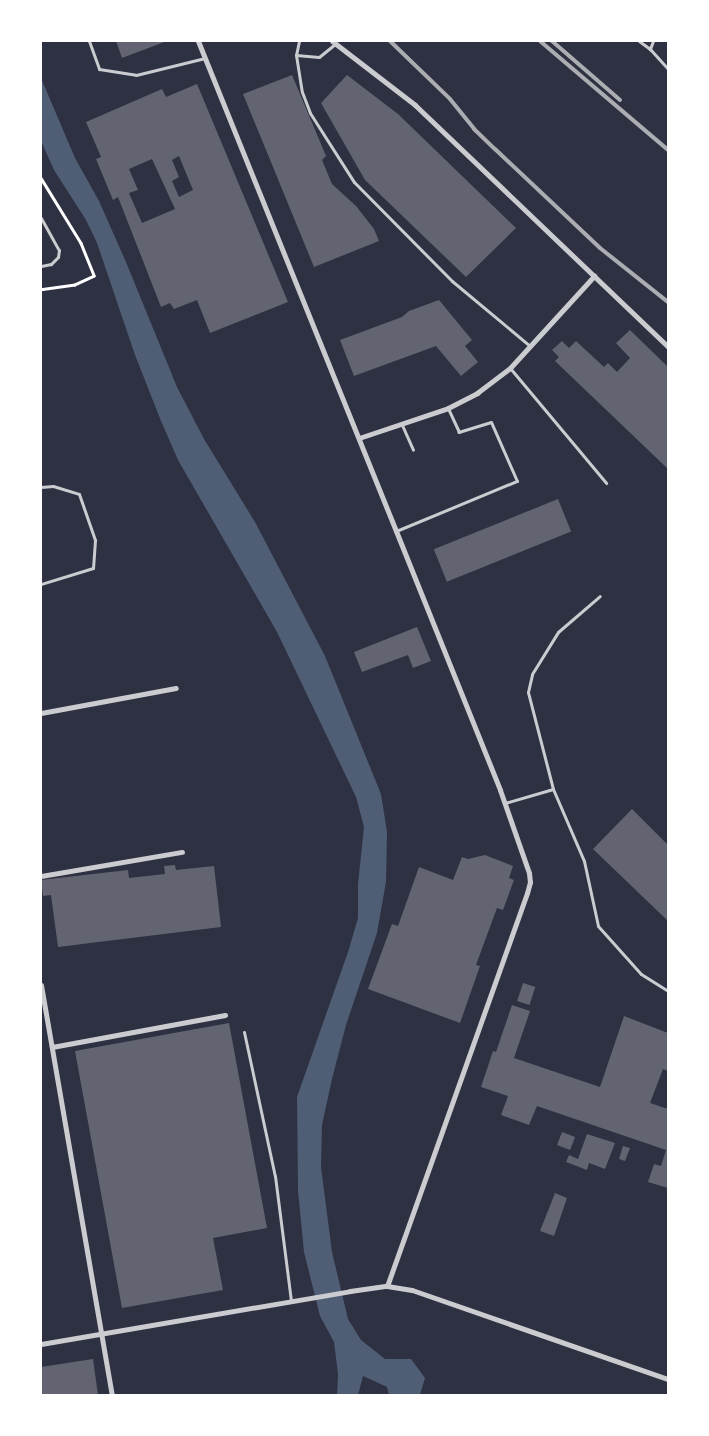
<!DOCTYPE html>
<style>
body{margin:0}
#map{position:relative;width:709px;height:1436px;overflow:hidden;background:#2d3142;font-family:"DejaVu Sans",sans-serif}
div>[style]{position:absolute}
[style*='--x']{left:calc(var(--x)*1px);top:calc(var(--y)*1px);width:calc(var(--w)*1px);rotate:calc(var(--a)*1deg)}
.water>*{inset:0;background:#4f5d75}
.building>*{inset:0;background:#626471;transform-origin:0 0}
.path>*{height:2.5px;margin:-1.25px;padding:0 1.25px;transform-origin:1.25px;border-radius:1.25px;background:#fff}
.service>*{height:3px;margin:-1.5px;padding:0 1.5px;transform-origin:1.5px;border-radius:1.5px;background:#caccd0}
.minor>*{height:5px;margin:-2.5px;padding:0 2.5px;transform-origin:2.5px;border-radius:2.5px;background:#caccd0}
.rail>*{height:4px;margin:-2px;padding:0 2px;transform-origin:2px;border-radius:2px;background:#abadb3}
span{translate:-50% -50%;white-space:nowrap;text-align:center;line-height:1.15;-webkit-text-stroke:4px #fff;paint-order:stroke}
.frame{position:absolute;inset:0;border:42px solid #fff;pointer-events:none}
</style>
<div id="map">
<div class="water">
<i style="clip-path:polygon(41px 78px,75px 158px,99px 201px,126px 262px,177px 387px,204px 439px,255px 522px,325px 656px,381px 794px,387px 832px,386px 882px,377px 933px,346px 1025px,332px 1079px,322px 1125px,321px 1167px,332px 1252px,348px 1319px,361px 1340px,385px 1359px,411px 1359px,425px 1378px,420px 1395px,389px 1395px,387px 1387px,363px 1376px,358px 1395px,337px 1395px,338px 1374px,334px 1342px,320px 1316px,304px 1252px,298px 1191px,297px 1097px,348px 952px,358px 918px,358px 884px,364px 827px,356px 797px,277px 632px,178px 460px,161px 421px,135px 355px,97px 243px,86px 220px,54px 170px,41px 141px)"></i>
</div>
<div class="building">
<i style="clip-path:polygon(116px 41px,167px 41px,122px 58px)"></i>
<i style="clip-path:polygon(292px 75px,326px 156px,322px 160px,332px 184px,356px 206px,374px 229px,379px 241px,314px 267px,243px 94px)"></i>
<i style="clip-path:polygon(347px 75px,398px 114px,516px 228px,466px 277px,365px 180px,321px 103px)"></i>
<i style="clip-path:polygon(evenodd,197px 84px,288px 302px,210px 333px,197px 300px,174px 309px,170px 303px,161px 307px,118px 197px,113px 200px,96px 159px,101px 157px,86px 122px,162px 89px,166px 97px,197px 84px,179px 156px,193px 190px,179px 197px,172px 181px,179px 177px,172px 160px,179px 156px,197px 84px,152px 159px,175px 209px,142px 223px,129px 193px,138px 190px,129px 169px,152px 159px)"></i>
<i style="clip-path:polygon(439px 300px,472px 340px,465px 346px,478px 362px,461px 376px,436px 346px,354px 376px,340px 340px,402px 317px,409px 311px)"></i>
<i style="clip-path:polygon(630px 330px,668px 367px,668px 469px,555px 361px,559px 357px,552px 350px,562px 341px,569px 348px,576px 341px,604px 367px,608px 363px,617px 372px,630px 358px,616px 343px)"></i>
<i style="left:558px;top:499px;width:35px;height:134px;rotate:68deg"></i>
<i style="clip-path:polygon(417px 627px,431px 661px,413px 668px,408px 655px,362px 672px,354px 652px)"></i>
<i style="clip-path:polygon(632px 809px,668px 845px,668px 921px,593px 849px)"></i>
<i style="clip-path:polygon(485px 855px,513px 866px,509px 878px,514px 880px,503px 910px,497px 908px,476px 965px,480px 966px,460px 1023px,368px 989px,392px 924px,398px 926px,419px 867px,453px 880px,462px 857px,468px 859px)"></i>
<i style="clip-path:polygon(175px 865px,176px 870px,214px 866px,221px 927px,58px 947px,51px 895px,43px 896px,41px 880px,128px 870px,129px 878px,165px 874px,164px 866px)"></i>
<i style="left:523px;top:983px;width:13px;height:19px;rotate:18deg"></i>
<i style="clip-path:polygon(512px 1005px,530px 1011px,514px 1058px,600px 1087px,624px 1016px,668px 1033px,668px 1071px,663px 1069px,650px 1103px,668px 1109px,668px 1188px,648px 1182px,654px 1164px,661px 1166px,666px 1150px,537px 1106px,529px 1125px,501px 1115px,508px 1096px,481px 1087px,493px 1051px,496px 1052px)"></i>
<i style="clip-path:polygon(229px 1023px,267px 1228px,213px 1238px,223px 1290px,122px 1308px,75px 1051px)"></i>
<i style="left:562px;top:1132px;width:14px;height:14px;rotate:21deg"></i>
<i style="clip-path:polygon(587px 1134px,615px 1143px,605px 1169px,589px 1163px,587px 1170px,566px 1162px,569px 1155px,578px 1159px)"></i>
<i style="clip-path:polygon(623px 1146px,630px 1148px,625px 1161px,619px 1159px)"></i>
<i style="clip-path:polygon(555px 1193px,567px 1198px,554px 1236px,540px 1231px)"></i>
<i style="clip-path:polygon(93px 1359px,98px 1395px,41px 1395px,41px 1367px)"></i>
</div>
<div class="path">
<i style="--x:41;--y:178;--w:76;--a:58.4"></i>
<i style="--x:81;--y:243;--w:35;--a:68"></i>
<i style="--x:94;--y:276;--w:21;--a:155"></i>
<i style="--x:75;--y:285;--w:34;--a:172"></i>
</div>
<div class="service">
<i style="--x:89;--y:41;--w:30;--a:70"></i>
<i style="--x:99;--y:69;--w:37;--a:9"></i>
<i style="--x:136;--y:75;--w:71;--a:-13.8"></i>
<i style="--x:299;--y:41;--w:14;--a:102"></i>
<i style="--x:296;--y:55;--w:37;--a:81"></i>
<i style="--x:302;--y:92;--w:22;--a:69"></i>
<i style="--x:310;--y:113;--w:82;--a:57.5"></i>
<i style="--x:354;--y:182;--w:139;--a:45.3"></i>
<i style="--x:452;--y:281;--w:102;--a:39.8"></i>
<i style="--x:639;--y:41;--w:14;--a:36"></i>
<i style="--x:653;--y:41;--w:9;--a:111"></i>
<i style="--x:650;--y:49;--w:27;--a:48"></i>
<i style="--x:296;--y:55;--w:23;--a:5"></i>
<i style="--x:319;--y:57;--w:21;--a:-39"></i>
<i style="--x:41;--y:218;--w:37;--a:61"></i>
<i style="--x:59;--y:250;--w:7;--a:98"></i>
<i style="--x:58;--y:257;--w:10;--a:135"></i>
<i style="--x:51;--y:264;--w:10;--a:169"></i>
<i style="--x:510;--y:368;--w:150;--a:50.1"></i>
<i style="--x:402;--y:425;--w:27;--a:66"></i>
<i style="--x:41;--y:487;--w:12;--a:-5"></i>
<i style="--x:53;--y:486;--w:27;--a:17"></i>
<i style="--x:79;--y:494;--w:49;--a:70.8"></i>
<i style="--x:95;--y:540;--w:28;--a:94"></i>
<i style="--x:93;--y:568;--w:54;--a:162.9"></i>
<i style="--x:396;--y:531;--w:131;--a:-22.5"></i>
<i style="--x:517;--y:481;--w:64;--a:-113.8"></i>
<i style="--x:491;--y:422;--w:34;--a:163"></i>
<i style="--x:459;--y:432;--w:26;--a:-115"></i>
<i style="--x:553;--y:789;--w:100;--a:-104.5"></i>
<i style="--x:528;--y:692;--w:18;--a:-77"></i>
<i style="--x:532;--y:674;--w:49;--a:-58.2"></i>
<i style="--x:558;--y:632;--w:55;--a:-40.6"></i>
<i style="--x:505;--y:803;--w:50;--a:-16.3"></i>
<i style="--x:553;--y:789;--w:78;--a:66.7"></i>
<i style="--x:584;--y:861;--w:66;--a:77.8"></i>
<i style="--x:598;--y:926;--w:64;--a:48.1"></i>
<i style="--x:641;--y:974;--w:32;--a:32"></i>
<i style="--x:244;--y:1032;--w:147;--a:77.9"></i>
<i style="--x:275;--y:1176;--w:126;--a:82.7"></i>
</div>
<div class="minor">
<i style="--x:198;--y:41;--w:528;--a:68"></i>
<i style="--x:396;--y:531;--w:279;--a:68.1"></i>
<i style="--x:500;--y:790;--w:88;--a:70.7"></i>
<i style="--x:529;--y:873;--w:9;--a:84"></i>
<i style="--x:530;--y:882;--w:11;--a:105"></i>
<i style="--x:527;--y:893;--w:417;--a:109.6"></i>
<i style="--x:332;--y:41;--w:105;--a:37.6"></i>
<i style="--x:415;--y:105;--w:350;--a:43.7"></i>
<i style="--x:359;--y:438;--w:94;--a:-18.6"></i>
<i style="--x:448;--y:408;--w:33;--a:-27"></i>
<i style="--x:477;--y:393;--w:41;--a:-37.1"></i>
<i style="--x:510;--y:368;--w:125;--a:-47.6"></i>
<i style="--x:41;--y:713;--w:137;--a:-10.5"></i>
<i style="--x:41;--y:876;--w:143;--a:-9.7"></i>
<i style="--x:41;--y:985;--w:416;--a:80.2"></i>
<i style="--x:52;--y:1047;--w:176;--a:-10.5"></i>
<i style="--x:41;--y:1344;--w:314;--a:-9.7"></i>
<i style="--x:350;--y:1291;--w:37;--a:-8"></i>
<i style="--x:387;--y:1286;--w:25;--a:9"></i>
<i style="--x:412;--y:1290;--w:271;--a:19.2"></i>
</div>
<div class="rail">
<i style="--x:390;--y:41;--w:83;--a:44"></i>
<i style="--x:450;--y:99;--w:38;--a:51"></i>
<i style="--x:474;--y:129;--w:29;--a:44"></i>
<i style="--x:495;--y:149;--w:144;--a:43.3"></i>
<i style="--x:600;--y:248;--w:87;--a:38.5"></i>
<i style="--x:540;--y:41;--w:168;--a:40.4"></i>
<i style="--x:552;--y:41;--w:90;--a:40.9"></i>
</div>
<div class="frame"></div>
</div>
